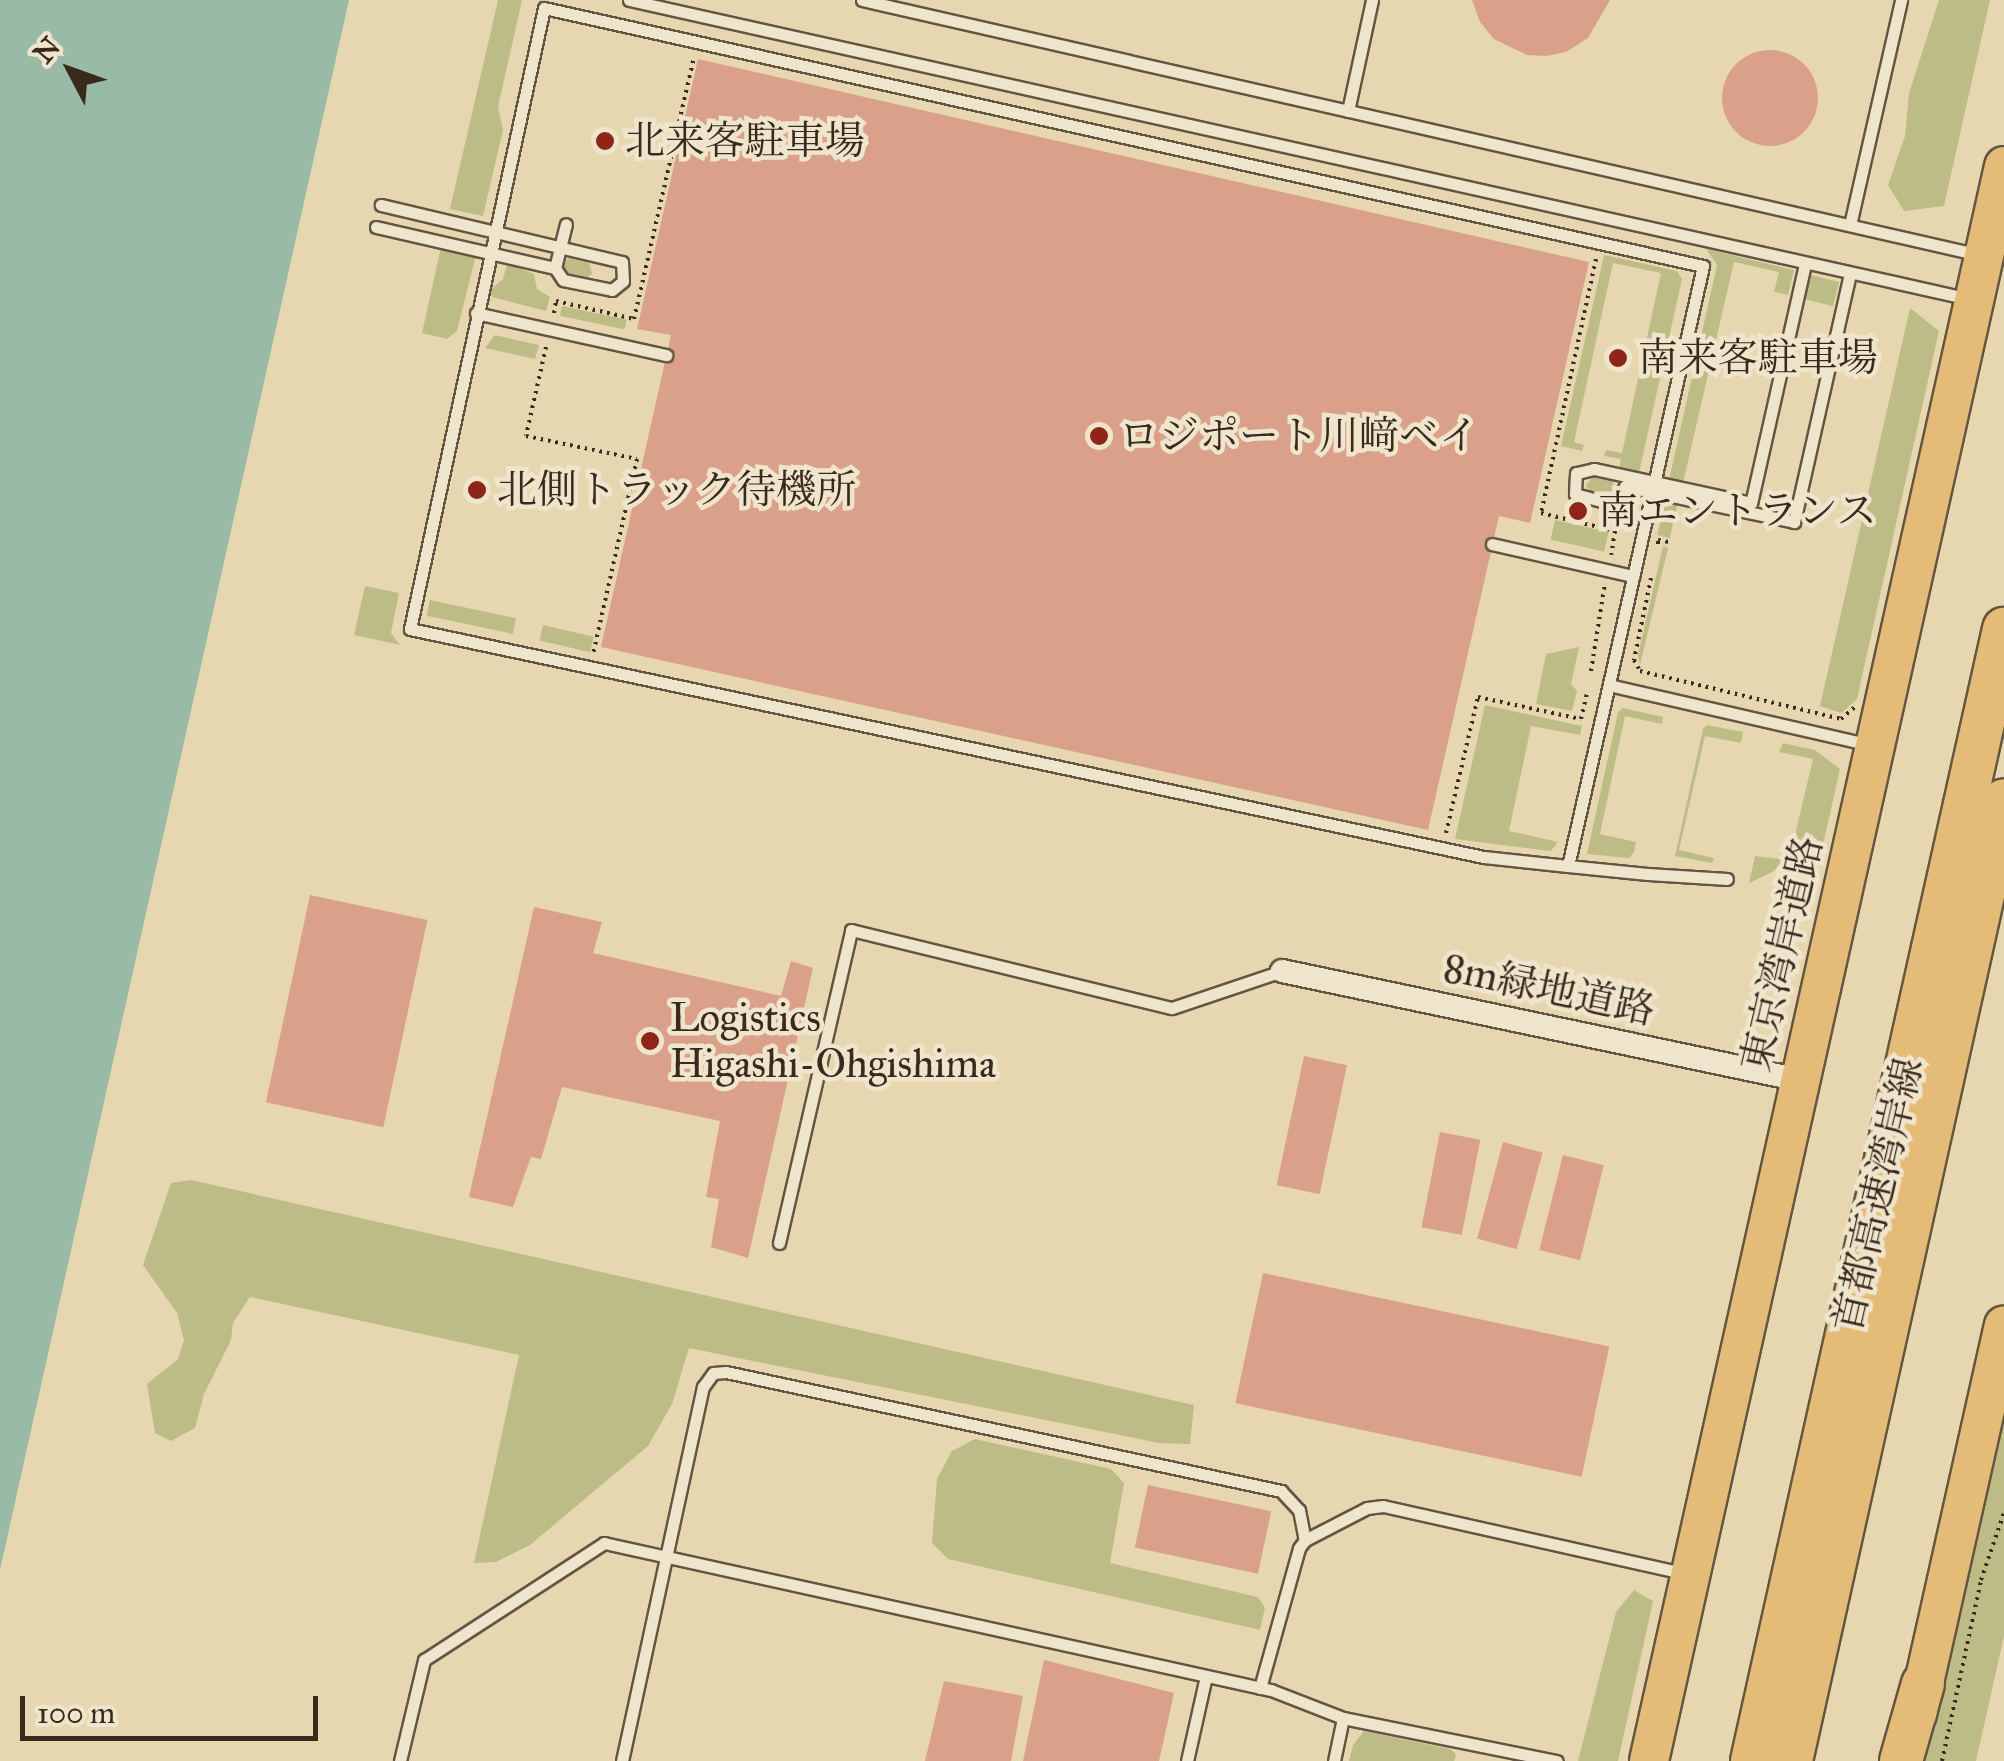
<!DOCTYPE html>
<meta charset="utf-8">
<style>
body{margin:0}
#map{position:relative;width:2004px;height:1761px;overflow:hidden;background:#e7d7b0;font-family:"IM FELL Great Primer","Noto Serif JP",serif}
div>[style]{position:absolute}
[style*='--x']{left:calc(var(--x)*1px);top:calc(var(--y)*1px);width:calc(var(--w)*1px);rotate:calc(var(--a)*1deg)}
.green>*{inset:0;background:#bdbc86;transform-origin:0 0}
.water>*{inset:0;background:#98baa6}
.building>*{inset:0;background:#daa089;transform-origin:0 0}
.round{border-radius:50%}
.path>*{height:4px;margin-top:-2px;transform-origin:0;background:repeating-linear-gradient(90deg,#392a1d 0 2.5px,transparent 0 7.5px)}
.roads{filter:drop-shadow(2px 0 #645542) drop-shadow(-2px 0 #645542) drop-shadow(0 2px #645542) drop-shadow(0 -2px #645542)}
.service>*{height:11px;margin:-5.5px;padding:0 5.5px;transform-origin:5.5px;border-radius:5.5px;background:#efe5cc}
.minor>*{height:22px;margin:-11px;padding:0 11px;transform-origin:11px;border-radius:11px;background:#efe5cc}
.trunk>*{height:38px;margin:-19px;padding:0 19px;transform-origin:19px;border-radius:19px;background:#e4bc78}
.motorway>*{height:42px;margin:-21px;padding:0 21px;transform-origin:21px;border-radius:21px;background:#e4bc78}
.dots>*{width:28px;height:28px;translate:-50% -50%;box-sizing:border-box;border:5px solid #efe5cc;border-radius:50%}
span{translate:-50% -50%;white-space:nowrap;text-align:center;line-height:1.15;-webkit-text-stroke:9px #efe5cc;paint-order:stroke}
.poi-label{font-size:40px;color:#392a1d}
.left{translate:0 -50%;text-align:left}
.street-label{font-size:40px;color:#392a1d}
.north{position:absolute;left:20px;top:20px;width:100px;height:100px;-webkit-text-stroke:8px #efe5cc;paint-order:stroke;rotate:311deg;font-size:28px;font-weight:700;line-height:40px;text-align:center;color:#392a1d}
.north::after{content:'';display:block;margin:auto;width:35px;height:45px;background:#392a1d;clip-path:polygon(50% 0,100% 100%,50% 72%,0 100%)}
.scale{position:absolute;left:20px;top:1696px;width:298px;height:45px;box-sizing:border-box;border:5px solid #392a1d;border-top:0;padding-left:12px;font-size:30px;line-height:35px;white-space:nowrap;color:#392a1d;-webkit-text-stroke:8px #efe5cc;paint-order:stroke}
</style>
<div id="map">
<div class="green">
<i style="clip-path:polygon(498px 0,522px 0,498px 107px,503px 130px,483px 216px,450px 209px)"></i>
<i style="clip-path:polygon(1939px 0,1990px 0,1944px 206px,1904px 211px,1888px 185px,1905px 136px,1909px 93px)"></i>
<i style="clip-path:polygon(441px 247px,476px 255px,457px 331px,447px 339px,422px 333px)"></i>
<i style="clip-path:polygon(1706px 249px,1794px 270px,1788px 295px,1774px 292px,1779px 272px,1734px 262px,1683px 483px,1669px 480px,1717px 265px)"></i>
<i style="clip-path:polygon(1604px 255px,1677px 271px,1682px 279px,1639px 473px,1619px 469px,1621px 459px,1604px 456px,1606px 450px,1622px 453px,1661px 273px,1613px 263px,1574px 442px,1584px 445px,1582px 451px,1561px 446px)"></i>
<i style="clip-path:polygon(568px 258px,589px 263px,592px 274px,586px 278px,567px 274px,561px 268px)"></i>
<i style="clip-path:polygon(507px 264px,534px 274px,537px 289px,550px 297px,546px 311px,492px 297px,490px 290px,503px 279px)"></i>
<i style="left:1811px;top:275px;width:29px;height:25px;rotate:14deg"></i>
<i style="left:562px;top:306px;width:66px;height:10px;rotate:12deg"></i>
<i style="clip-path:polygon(1910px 308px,1939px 331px,1857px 699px,1841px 713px,1820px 706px)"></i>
<i style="clip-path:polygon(495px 335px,539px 345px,535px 359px,485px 348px)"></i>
<i style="clip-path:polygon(1592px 477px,1612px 481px,1616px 492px,1612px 496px,1591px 492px,1586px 486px)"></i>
<i style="left:1665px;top:501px;width:13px;height:35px;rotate:13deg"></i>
<i style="left:1555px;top:520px;width:55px;height:20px;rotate:13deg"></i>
<i style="clip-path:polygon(1663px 546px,1668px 548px,1640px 665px,1638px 655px)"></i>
<i style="clip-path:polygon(365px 586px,399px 593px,391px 633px,400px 645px,354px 635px)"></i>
<i style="left:430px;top:600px;width:88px;height:16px;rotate:12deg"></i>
<i style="left:543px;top:625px;width:52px;height:16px;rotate:13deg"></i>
<i style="clip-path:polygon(1579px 647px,1571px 684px,1577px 691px,1572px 711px,1536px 704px,1546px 654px)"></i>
<i style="clip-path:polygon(1485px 705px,1582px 726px,1580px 735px,1531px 726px,1509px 831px,1558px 842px,1551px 851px,1455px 839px)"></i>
<i style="clip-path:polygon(1623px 708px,1663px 717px,1662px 724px,1625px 716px,1600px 834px,1636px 842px,1634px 852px,1629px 858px,1587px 854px,1618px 712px)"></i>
<i style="clip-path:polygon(1707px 725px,1743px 732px,1741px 743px,1705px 736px,1679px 850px,1714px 858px,1712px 863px,1675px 856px,1703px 729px)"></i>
<i style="clip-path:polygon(1783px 743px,1815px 750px,1840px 769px,1817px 872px,1789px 864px,1749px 883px,1755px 856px,1789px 860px,1813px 759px,1779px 752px)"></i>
<i style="clip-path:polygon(191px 1180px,1194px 1405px,1190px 1444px,1159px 1443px,689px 1348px,672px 1404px,648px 1446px,530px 1545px,496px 1562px,474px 1563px,519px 1355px,250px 1297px,233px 1323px,231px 1340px,204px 1394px,195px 1428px,171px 1441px,155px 1433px,147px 1384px,178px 1359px,184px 1340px,177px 1313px,143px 1265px,171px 1183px)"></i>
<i style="clip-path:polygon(2004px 1401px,2004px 1636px,1976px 1761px,1924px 1761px)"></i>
<i style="clip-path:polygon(975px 1439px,1111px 1469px,1124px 1483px,1110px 1563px,1258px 1597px,1265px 1608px,1260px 1630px,948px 1559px,932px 1543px,937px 1479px,952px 1451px)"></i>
<i style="clip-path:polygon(1634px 1590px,1653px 1601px,1618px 1761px,1578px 1761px,1616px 1612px)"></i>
<i style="clip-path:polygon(1364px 1731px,1450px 1749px,1456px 1754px,1454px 1761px,1349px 1761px,1353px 1745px)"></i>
</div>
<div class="water">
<i style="clip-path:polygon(0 0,349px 0,0 1570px)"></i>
</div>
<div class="building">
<i style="clip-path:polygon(1472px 0,1610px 0,1588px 38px,1566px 52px,1546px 56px,1527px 55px,1494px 39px,1480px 22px)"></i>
<i class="round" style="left:1722px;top:50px;width:96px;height:96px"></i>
<i style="clip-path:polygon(698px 59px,1589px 262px,1530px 523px,1499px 516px,1428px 830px,601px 647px,671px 335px,637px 329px)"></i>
<i style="left:310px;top:895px;width:120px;height:212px;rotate:12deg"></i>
<i style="clip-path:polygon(534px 907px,602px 922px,593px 953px,781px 996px,791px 961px,813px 968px,748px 1258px,711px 1247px,719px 1199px,706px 1197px,720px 1121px,562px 1087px,541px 1159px,531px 1157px,513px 1207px,469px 1197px)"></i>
<i style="left:1304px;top:1056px;width:44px;height:132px;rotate:12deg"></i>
<i style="left:1440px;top:1132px;width:41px;height:97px;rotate:11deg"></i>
<i style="left:1503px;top:1142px;width:41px;height:100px;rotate:15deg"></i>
<i style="left:1563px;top:1155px;width:42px;height:98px;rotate:14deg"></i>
<i style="left:1263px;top:1273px;width:354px;height:133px;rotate:12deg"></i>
<i style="left:1148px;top:1485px;width:126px;height:64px;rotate:12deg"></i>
<i style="clip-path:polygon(1044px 1660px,1174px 1693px,1159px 1761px,1023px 1761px)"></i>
<i style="clip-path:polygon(944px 1681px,1023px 1696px,1011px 1761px,925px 1761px)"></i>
</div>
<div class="path">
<i style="--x:1596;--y:259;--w:260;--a:102.2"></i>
<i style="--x:1541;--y:513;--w:76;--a:13.7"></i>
<i style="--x:1615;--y:531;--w:24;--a:99"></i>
<i style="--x:554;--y:313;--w:12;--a:-81"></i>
<i style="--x:556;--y:301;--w:80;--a:13"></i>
<i style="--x:634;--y:319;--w:269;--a:-77.1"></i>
<i style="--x:546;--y:347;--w:91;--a:102.7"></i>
<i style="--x:526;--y:436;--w:113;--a:11.7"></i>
<i style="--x:637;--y:459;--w:200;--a:102.7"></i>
<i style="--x:1658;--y:544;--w:4;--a:-90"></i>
<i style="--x:1658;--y:540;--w:11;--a:10"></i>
<i style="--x:1651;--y:578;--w:84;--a:101.7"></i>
<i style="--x:1634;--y:660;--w:13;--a:61"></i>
<i style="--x:1640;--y:671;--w:207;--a:13.4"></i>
<i style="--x:1841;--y:719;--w:18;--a:-41"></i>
<i style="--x:1591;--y:671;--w:89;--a:-81"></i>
<i style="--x:1446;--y:833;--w:140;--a:-76.8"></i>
<i style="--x:1478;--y:697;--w:105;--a:12.1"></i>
<i style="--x:1581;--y:719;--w:26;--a:-77"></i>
<i style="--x:1942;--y:1761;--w:185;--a:-77.8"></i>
<i style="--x:1981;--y:1580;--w:71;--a:-71.1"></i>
</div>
<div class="roads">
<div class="service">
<i style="--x:629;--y:0;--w:1374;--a:12.57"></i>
<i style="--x:862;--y:0;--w:1147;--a:12.85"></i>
<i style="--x:1348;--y:111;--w:114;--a:-77.8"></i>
<i style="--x:1850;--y:225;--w:231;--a:-77.2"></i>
<i style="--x:376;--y:227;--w:184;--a:12.9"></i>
<i style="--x:555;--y:268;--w:14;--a:56"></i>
<i style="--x:563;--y:280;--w:50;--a:11.5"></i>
<i style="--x:612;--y:290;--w:14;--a:-39"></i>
<i style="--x:623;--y:281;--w:19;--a:-93"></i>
<i style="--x:622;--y:262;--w:248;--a:-166.7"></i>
<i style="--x:1805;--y:264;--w:245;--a:102.7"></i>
<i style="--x:1751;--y:503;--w:161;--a:-167.8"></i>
<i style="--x:1594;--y:469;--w:18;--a:167"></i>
<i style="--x:1576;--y:473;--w:21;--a:93"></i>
<i style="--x:1575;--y:494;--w:35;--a:15"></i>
<i style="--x:1609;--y:503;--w:13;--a:-32"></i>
<i style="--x:1620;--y:496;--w:11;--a:-63"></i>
<i style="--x:1625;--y:486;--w:173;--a:12"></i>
<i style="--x:1794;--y:522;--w:254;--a:-77.3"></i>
<i style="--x:555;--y:268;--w:45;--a:-76"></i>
<i style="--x:476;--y:313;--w:195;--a:12.5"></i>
<i style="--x:1492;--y:544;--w:145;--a:12.8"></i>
<i style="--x:1609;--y:685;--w:269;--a:12.9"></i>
<i style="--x:1568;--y:866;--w:615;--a:-77.32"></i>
<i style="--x:1703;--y:266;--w:1187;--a:-167.45"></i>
<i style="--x:544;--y:8;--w:635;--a:102.18"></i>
<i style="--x:410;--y:629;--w:1098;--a:11.99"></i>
<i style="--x:1484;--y:857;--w:84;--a:6.1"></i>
<i style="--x:1568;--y:866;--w:80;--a:5.7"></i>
<i style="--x:1648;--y:874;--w:79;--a:3.6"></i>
<i style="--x:779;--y:1243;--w:321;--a:-77"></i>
<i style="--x:851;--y:930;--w:330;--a:13.7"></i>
<i style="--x:1172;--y:1008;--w:116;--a:-18.6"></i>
<i style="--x:1260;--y:1688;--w:145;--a:-74.4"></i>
<i style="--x:1299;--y:1548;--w:10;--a:-53"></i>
<i style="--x:1305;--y:1540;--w:70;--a:-27.3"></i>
<i style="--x:1367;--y:1508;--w:16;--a:-7"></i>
<i style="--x:1383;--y:1506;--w:311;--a:12.6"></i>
<i style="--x:400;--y:1761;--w:104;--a:-76.6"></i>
<i style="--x:424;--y:1660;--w:215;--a:-33"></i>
<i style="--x:604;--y:1543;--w:683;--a:12.43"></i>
<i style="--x:1271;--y:1690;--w:77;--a:21.3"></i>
<i style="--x:1343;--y:1718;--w:218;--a:11.4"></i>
<i style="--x:622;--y:1761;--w:383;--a:-77.8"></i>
<i style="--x:703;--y:1387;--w:17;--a:-54"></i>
<i style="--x:713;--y:1373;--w:13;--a:-4"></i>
<i style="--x:726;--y:1372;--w:568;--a:12.1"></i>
<i style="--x:1281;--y:1491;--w:26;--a:47"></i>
<i style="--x:1299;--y:1510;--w:31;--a:79"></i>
<i style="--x:1187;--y:1761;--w:87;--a:-77.4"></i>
<i style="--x:1334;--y:1761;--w:44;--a:-78.2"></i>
</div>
<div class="minor">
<i style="--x:1282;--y:971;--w:529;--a:11.88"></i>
</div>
<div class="trunk">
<i style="--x:1917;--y:1714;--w:398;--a:-77.4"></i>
<i style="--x:1649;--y:1761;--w:1634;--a:-77.45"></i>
</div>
<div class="motorway">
<i style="--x:1752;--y:1761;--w:1160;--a:-77.45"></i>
<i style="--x:1791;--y:1761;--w:984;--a:-77.5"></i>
<i style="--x:1901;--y:1761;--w:80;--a:-74.1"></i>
</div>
</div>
<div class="dots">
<i style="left:605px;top:141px;background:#8f2418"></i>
<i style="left:1618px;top:358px;background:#8f2418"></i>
<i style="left:1099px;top:436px;background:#8f2418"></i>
<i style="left:477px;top:490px;background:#8f2418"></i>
<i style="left:1578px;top:511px;background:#8f2418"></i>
<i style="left:650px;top:1041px;background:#8f2418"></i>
</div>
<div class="poi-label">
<span class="left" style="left:625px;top:141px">北来客駐車場</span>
<span class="left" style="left:1638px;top:358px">南来客駐車場</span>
<span class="left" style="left:1119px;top:436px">ロジポート川﨑ベイ</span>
<span class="left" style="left:497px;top:490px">北側トラック待機所</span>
<span class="left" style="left:1598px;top:511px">南エントランス</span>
<span class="left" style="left:670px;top:1041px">Logistics<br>Higashi-Ohgishima</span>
</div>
<div class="street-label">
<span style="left:1782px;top:954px;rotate:-77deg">東京湾岸道路</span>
<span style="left:1549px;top:989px;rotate:12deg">8m緑地道路</span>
<span style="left:1878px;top:1195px;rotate:-77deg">首都高速湾岸線</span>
</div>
<div class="north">N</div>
<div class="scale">100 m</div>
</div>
